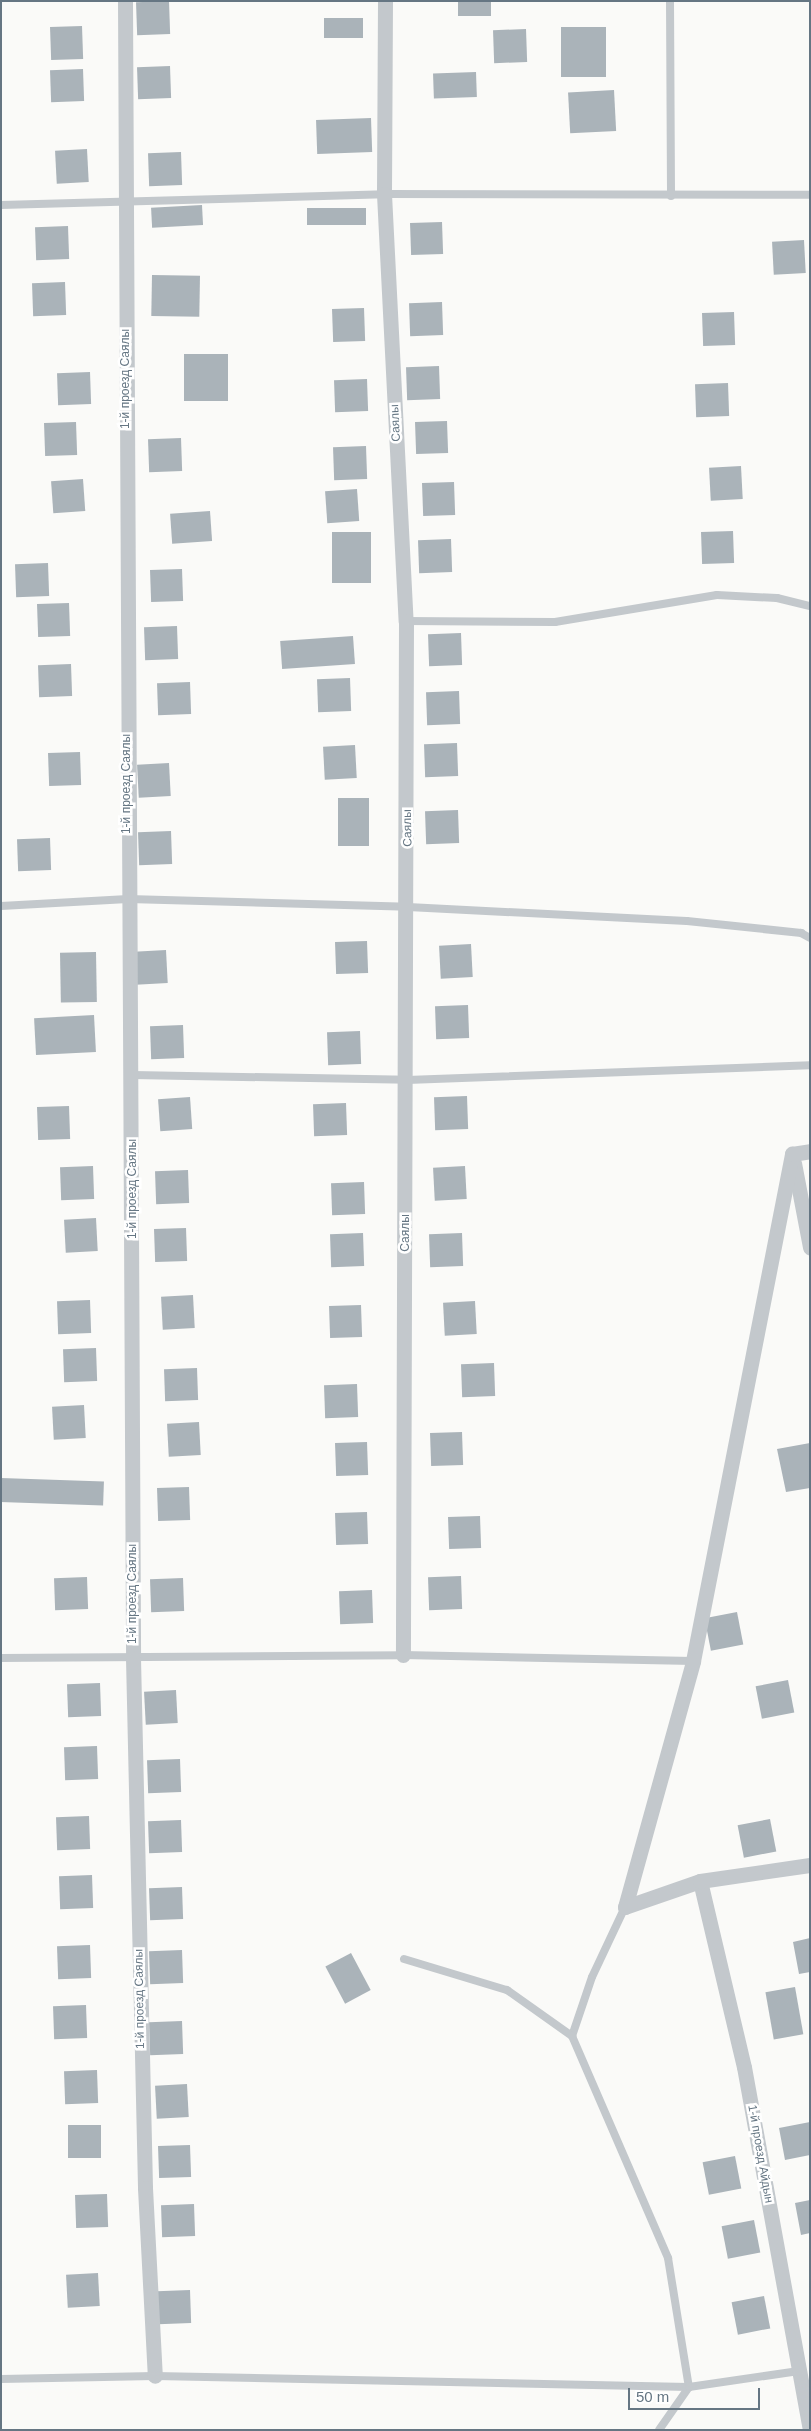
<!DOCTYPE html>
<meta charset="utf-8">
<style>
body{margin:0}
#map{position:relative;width:811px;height:2431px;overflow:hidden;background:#fafaf8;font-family:Helvetica,sans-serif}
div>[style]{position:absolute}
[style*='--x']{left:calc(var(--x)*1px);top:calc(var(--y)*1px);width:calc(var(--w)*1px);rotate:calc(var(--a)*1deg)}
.building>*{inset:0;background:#aab3b9;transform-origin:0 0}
.service>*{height:8px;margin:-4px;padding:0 4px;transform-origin:4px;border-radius:4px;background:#c3c8cc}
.minor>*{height:15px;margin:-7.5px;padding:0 7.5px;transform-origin:7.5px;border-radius:7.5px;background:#c3c8cc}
span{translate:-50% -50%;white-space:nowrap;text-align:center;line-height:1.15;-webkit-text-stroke:5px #fff;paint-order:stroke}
.street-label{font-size:12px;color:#657683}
.frame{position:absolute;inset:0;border:2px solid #657683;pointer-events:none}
.scale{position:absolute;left:628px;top:2388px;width:132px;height:22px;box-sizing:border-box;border:2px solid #657683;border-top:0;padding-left:6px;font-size:15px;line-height:18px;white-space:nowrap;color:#657683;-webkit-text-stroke:4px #fff;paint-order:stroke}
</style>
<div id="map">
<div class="building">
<i style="left:169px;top:1px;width:33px;height:33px;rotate:88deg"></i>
<i style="left:458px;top:1px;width:33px;height:15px"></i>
<i style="left:324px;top:18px;width:39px;height:20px"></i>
<i style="left:82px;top:26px;width:33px;height:32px;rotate:88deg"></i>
<i style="left:561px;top:27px;width:45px;height:50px"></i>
<i style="left:526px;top:29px;width:33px;height:33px;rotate:88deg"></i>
<i style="left:170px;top:66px;width:32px;height:33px;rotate:88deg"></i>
<i style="left:83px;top:69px;width:32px;height:33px;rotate:88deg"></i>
<i style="left:476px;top:72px;width:25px;height:43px;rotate:88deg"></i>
<i style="left:614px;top:90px;width:41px;height:46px;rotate:87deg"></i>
<i style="left:371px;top:118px;width:34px;height:55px;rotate:88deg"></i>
<i style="left:87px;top:149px;width:33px;height:32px;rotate:87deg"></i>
<i style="left:181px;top:152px;width:33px;height:33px;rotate:88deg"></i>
<i style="left:202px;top:205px;width:20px;height:51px;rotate:87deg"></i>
<i style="left:307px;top:208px;width:59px;height:17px"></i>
<i style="left:442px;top:222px;width:32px;height:32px;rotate:88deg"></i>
<i style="left:68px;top:226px;width:33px;height:33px;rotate:88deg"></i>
<i style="left:804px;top:240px;width:33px;height:32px;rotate:87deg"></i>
<i style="left:152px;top:275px;width:48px;height:41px;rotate:1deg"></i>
<i style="left:65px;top:282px;width:33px;height:33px;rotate:88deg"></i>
<i style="left:442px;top:302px;width:33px;height:33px;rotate:88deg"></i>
<i style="left:364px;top:308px;width:33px;height:32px;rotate:88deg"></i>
<i style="left:734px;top:312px;width:33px;height:32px;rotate:88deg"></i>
<i style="left:184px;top:354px;width:44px;height:47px"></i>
<i style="left:439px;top:366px;width:33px;height:33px;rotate:88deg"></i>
<i style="left:90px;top:372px;width:32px;height:33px;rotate:88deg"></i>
<i style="left:367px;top:379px;width:32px;height:33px;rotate:88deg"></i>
<i style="left:728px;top:383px;width:33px;height:33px;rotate:88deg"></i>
<i style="left:447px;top:421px;width:32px;height:32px;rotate:88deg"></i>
<i style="left:76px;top:422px;width:33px;height:32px;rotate:88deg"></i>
<i style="left:181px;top:438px;width:33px;height:33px;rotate:88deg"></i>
<i style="left:366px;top:446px;width:33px;height:33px;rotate:88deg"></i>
<i style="left:741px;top:466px;width:33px;height:32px;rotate:87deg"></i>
<i style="left:83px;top:479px;width:32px;height:32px;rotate:86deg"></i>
<i style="left:454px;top:482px;width:33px;height:32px;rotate:88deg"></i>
<i style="left:357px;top:489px;width:32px;height:32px;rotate:86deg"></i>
<i style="left:210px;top:511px;width:30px;height:40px;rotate:86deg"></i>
<i style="left:733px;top:531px;width:32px;height:32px;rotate:88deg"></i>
<i style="left:332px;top:532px;width:39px;height:51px"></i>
<i style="left:451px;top:539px;width:33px;height:33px;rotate:88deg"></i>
<i style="left:48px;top:563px;width:33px;height:33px;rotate:88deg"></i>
<i style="left:182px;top:569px;width:32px;height:32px;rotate:88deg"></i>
<i style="left:69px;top:603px;width:33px;height:32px;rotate:88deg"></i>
<i style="left:177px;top:626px;width:33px;height:33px;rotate:88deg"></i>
<i style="left:461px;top:633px;width:32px;height:33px;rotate:88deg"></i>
<i style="left:353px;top:636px;width:28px;height:73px;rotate:86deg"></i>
<i style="left:71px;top:664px;width:32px;height:33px;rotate:88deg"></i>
<i style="left:350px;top:678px;width:33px;height:33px;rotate:88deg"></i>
<i style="left:190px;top:682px;width:32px;height:33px;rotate:88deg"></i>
<i style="left:459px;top:691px;width:33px;height:33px;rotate:88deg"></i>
<i style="left:457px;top:743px;width:33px;height:33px;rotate:88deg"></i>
<i style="left:355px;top:745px;width:33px;height:32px;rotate:87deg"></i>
<i style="left:80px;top:752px;width:33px;height:32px;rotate:88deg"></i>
<i style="left:169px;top:763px;width:33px;height:32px;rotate:87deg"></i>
<i style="left:338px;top:798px;width:31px;height:48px"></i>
<i style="left:458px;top:810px;width:33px;height:33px;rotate:88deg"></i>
<i style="left:171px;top:831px;width:33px;height:33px;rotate:88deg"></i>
<i style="left:50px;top:838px;width:32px;height:33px;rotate:88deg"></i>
<i style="left:367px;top:941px;width:32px;height:32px;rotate:88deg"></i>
<i style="left:471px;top:944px;width:33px;height:32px;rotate:87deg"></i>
<i style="left:166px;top:950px;width:33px;height:32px;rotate:87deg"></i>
<i style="left:96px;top:952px;width:50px;height:36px;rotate:89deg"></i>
<i style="left:468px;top:1005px;width:33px;height:33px;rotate:88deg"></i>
<i style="left:94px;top:1015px;width:37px;height:60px;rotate:87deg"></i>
<i style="left:183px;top:1025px;width:33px;height:33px;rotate:88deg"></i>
<i style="left:360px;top:1031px;width:33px;height:33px;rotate:88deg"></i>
<i style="left:467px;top:1096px;width:33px;height:33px;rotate:88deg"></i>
<i style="left:190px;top:1097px;width:32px;height:32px;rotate:86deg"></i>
<i style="left:346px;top:1103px;width:32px;height:33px;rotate:88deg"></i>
<i style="left:69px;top:1106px;width:33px;height:32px;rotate:88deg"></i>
<i style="left:93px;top:1166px;width:33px;height:33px;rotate:88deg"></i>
<i style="left:465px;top:1166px;width:33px;height:32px;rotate:87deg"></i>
<i style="left:188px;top:1170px;width:33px;height:33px;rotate:88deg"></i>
<i style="left:364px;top:1182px;width:32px;height:33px;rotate:88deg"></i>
<i style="left:96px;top:1218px;width:33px;height:32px;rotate:87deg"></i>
<i style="left:186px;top:1228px;width:33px;height:32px;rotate:88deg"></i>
<i style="left:363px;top:1233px;width:33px;height:33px;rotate:88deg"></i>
<i style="left:462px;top:1233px;width:33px;height:33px;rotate:88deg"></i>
<i style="left:193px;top:1295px;width:33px;height:32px;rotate:87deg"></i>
<i style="left:90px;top:1300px;width:33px;height:33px;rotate:88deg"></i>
<i style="left:475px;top:1301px;width:33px;height:32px;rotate:87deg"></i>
<i style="left:361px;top:1305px;width:32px;height:32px;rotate:88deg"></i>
<i style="left:96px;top:1348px;width:33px;height:33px;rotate:88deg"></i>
<i style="left:494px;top:1363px;width:33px;height:33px;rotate:88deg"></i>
<i style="left:197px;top:1368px;width:32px;height:33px;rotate:88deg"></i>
<i style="left:357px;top:1384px;width:33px;height:33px;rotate:88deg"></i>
<i style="left:84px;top:1405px;width:33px;height:32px;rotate:87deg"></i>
<i style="left:199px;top:1422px;width:33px;height:32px;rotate:87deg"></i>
<i style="left:462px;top:1432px;width:33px;height:32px;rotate:88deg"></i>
<i style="left:367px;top:1442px;width:33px;height:32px;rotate:88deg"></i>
<i style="clip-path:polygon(810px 1443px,810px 1488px,786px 1492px,777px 1449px)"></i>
<i style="left:1px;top:1478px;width:103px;height:24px;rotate:2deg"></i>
<i style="left:189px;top:1487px;width:33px;height:32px;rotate:88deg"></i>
<i style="left:367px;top:1512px;width:32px;height:32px;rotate:88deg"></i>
<i style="left:480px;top:1516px;width:32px;height:32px;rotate:88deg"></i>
<i style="left:461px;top:1576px;width:33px;height:33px;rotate:88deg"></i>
<i style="left:87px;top:1577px;width:32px;height:33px;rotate:88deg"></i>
<i style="left:183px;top:1578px;width:33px;height:33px;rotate:88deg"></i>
<i style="left:372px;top:1590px;width:33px;height:33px;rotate:88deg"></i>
<i style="left:737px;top:1612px;width:33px;height:33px;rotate:79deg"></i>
<i style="left:788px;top:1680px;width:33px;height:33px;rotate:79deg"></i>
<i style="left:100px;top:1683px;width:33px;height:33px;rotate:88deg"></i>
<i style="left:176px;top:1690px;width:33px;height:32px;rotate:87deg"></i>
<i style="left:97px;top:1746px;width:33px;height:33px;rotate:88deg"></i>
<i style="left:180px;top:1759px;width:33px;height:33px;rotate:88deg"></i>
<i style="left:89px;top:1816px;width:33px;height:33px;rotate:88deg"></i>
<i style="left:770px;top:1819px;width:33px;height:33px;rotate:79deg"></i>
<i style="left:181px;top:1820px;width:32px;height:33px;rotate:88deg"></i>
<i style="left:92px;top:1875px;width:33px;height:33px;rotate:88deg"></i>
<i style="left:182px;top:1887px;width:32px;height:33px;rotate:88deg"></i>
<i style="clip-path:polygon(810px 1938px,810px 1972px,799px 1974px,793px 1942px)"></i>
<i style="left:90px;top:1945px;width:33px;height:33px;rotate:88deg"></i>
<i style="left:182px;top:1950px;width:33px;height:33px;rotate:88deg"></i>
<i style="left:351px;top:1953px;width:42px;height:29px;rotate:62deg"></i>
<i style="left:795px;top:1987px;width:48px;height:30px;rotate:80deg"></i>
<i style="left:86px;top:2005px;width:33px;height:33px;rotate:88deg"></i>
<i style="left:182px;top:2021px;width:33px;height:33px;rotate:88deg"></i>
<i style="left:97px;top:2070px;width:33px;height:33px;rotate:88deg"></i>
<i style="left:187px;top:2084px;width:33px;height:32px;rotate:87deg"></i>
<i style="clip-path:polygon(810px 2122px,810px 2155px,785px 2160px,779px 2128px)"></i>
<i style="left:68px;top:2125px;width:33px;height:33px"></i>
<i style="left:190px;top:2145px;width:32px;height:32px;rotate:88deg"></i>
<i style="left:735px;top:2156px;width:33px;height:33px;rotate:79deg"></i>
<i style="left:107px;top:2194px;width:33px;height:32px;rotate:88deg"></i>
<i style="clip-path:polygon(810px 2200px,810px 2233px,801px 2235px,795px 2203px)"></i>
<i style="left:194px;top:2204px;width:32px;height:33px;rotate:88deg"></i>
<i style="left:754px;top:2220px;width:33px;height:33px;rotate:79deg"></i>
<i style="left:98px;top:2273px;width:33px;height:32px;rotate:87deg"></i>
<i style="left:190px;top:2290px;width:33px;height:33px;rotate:88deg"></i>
<i style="left:764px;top:2296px;width:33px;height:33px;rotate:79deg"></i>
</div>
<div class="service">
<i style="--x:670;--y:1;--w:195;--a:89.7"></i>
<i style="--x:1;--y:205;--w:383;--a:-1.6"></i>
<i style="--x:384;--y:194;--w:426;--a:0.1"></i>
<i style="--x:406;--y:621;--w:149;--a:0.4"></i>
<i style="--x:555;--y:622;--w:164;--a:-9.5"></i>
<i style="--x:717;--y:595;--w:60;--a:2.9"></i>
<i style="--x:777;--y:598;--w:34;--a:14"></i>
<i style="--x:1;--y:906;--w:127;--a:-3.2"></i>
<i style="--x:128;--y:899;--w:280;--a:1.6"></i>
<i style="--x:408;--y:907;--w:279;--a:2.9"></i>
<i style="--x:687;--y:921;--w:115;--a:6"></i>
<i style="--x:801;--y:933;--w:10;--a:29"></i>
<i style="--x:133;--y:1075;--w:274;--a:1"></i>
<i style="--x:407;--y:1080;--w:403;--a:-2.1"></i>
<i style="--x:1;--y:1658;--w:402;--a:-0.4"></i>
<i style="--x:403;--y:1655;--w:290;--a:1.2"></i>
<i style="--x:625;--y:1907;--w:77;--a:115.2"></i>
<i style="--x:592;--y:1977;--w:62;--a:108.7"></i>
<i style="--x:572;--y:2036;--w:242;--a:66.6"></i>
<i style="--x:668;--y:2258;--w:131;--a:80.8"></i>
<i style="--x:689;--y:2387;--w:52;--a:124.9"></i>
<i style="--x:404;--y:1959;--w:108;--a:16.8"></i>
<i style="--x:507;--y:1990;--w:80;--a:35.3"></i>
<i style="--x:1;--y:2379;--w:154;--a:-1.1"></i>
<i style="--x:155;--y:2376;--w:534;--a:1.18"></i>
<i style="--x:689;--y:2387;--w:111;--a:-8.3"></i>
</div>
<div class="minor">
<i style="--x:125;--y:1;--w:1657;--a:89.72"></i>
<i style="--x:133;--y:1658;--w:530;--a:88.7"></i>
<i style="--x:145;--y:2188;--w:188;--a:87"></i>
<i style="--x:385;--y:1;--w:193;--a:90.3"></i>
<i style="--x:384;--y:194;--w:428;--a:87.1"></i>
<i style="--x:406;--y:621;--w:1034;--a:90.17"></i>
<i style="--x:794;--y:1163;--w:86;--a:79.2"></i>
<i style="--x:700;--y:1881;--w:191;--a:76.7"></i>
<i style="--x:744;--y:2067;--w:369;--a:79.7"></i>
<i style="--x:625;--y:1907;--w:255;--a:-74.5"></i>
<i style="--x:693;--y:1661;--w:517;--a:-78.95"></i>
<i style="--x:792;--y:1154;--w:18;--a:-9"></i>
<i style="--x:625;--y:1907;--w:79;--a:-19.1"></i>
<i style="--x:700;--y:1881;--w:111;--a:-8.3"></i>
</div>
<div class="street-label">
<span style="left:126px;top:379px;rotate:-90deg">1-й проезд Саялы</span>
<span style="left:396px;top:423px;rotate:-93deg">Саялы</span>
<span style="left:127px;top:784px;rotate:-90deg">1-й проезд Саялы</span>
<span style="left:408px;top:828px;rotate:-91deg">Саялы</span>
<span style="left:133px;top:1189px;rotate:-90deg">1-й проезд Саялы</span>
<span style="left:406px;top:1233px;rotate:-90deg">Саялы</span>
<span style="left:133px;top:1594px;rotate:-90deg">1-й проезд Саялы</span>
<span style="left:140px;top:1999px;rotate:-91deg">1-й проезд Саялы</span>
<span style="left:760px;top:2154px;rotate:80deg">1-й проезд Айдын</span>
</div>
<div class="frame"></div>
<div class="scale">50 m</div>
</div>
